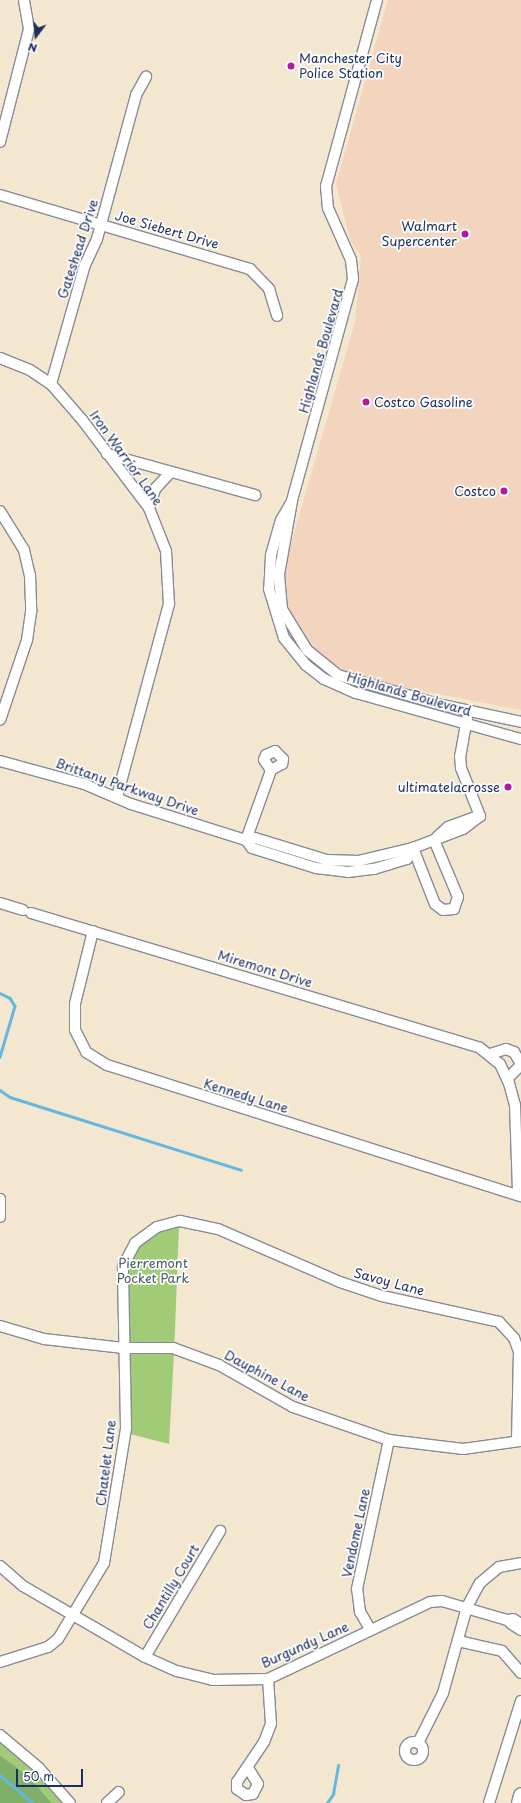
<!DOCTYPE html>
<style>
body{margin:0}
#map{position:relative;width:521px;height:1803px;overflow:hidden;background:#f3e7cf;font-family:"Playpen Sans",sans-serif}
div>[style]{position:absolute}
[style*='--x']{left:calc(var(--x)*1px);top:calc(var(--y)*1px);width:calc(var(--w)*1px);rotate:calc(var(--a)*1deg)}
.built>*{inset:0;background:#f3d4bf}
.green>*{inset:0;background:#a1cb77}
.forest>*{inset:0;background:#80af68}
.stream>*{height:2.5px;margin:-1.25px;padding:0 1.25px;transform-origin:1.25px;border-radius:1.25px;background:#63b8e0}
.roads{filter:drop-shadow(1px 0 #878b96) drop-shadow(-1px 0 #878b96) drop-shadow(0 1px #878b96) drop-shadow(0 -1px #878b96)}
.minor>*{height:10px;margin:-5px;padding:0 5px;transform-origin:5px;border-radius:5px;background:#fff}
.minor>.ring{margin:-5px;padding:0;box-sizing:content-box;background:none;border:10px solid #fff;border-radius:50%}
.highway>*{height:15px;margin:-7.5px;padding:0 7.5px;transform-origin:7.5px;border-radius:7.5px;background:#fff}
.dots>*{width:11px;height:11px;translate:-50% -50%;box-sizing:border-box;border:2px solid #fff;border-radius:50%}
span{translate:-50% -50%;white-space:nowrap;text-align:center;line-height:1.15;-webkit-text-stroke:3.5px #fff;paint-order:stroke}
.poi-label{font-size:13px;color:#1b2f5e}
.left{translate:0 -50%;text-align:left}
.right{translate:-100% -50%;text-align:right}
.street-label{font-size:13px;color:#1b2f5e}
.park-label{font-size:13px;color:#435e66}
.north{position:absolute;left:16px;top:16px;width:40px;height:40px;-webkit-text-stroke:3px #fff;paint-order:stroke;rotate:196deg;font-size:11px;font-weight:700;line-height:16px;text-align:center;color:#1b2f5e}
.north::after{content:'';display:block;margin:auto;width:14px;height:18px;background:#1b2f5e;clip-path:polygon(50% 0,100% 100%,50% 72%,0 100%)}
.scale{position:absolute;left:16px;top:1769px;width:67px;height:18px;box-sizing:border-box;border:2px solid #1b2f5e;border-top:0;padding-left:5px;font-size:12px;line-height:14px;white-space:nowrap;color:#1b2f5e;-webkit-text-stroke:3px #fff;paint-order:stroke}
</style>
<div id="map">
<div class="built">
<i style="clip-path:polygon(388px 0,521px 0,521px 710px,401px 687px,348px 672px,319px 658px,295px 627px,283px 590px,286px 561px,355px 322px,361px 256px,350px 240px,336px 184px)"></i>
</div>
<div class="green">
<i style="clip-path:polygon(179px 1226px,174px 1354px,169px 1444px,130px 1434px,128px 1268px,139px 1246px,155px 1232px)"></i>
<i style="clip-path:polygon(0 1741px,50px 1787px,64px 1803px,52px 1803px,28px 1776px,0 1755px)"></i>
</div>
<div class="forest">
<i style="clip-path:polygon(0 1755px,28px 1776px,52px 1803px,0 1803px)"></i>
</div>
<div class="stream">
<i style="--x:0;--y:993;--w:11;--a:27"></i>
<i style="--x:10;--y:998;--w:9;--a:58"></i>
<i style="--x:15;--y:1006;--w:53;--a:106.4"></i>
<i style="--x:0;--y:1090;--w:12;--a:35"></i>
<i style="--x:10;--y:1097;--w:242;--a:17.5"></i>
<i style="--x:0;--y:1775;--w:43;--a:40.3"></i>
<i style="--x:327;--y:1803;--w:11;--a:-56"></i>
<i style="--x:333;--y:1794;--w:29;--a:-80"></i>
</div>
<div class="roads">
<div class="minor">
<i style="--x:377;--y:0;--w:193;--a:105.3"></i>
<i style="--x:326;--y:186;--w:22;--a:85"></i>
<i style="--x:328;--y:208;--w:57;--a:66.1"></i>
<i style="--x:351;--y:260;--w:19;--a:84"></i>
<i style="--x:353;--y:279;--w:230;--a:105.4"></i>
<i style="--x:292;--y:501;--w:75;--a:100"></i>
<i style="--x:279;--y:575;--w:34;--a:85"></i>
<i style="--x:282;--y:609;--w:48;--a:58.6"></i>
<i style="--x:307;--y:650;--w:40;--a:39"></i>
<i style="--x:338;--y:675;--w:108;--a:16.1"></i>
<i style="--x:442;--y:705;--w:81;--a:12.1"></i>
<i style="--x:0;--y:142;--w:117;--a:-75.6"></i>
<i style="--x:29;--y:29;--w:29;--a:-100"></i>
<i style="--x:0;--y:195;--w:261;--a:16.5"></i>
<i style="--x:250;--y:269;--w:28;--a:46"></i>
<i style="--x:269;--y:289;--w:28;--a:73"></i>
<i style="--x:0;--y:358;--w:32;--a:22"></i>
<i style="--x:30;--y:370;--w:25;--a:34"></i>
<i style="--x:51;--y:384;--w:49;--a:49.1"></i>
<i style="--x:83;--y:421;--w:109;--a:52.8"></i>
<i style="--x:149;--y:508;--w:46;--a:68.4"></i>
<i style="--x:166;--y:551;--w:53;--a:86.8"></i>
<i style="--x:169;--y:604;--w:200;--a:105.1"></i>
<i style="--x:51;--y:384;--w:124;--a:-74.1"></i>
<i style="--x:85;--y:265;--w:29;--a:-65"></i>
<i style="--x:97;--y:239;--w:149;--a:-74.8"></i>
<i style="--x:136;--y:95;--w:21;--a:-61"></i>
<i style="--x:107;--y:454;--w:154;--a:15.5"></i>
<i style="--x:291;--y:503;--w:20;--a:120"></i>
<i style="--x:281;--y:520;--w:37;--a:106"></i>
<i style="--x:271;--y:556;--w:33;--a:93"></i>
<i style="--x:269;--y:589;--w:51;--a:73"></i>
<i style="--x:284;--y:638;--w:35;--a:51"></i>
<i style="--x:306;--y:665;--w:23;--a:38"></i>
<i style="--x:324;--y:679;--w:35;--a:24"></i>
<i style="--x:356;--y:693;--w:171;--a:15.6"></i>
<i style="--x:149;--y:508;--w:20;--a:-72"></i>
<i style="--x:155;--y:489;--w:23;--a:-47"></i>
<i style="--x:0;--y:511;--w:46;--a:58.4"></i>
<i style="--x:24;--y:550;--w:26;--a:77"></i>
<i style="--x:30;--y:575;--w:37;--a:88"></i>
<i style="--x:31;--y:612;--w:28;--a:98"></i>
<i style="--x:27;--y:640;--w:84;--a:108.6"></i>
<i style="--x:467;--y:718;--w:39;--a:100"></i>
<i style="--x:460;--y:756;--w:12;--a:85"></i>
<i style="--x:461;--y:768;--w:52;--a:68.4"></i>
<i style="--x:0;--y:761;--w:87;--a:15.3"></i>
<i style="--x:84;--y:784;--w:51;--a:23.1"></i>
<i style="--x:131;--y:804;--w:121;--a:17.4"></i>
<i style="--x:246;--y:840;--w:9;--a:-13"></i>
<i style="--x:255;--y:838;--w:75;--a:17"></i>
<i style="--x:327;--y:860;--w:31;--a:2"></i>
<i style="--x:358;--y:861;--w:57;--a:-13.3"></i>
<i style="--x:413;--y:848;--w:53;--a:-20.8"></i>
<i style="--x:463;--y:829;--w:21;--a:-37"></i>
<i style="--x:437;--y:837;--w:15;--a:-42"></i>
<i style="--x:448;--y:827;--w:33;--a:-20"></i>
<i style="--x:246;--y:840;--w:10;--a:53"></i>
<i style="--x:252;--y:848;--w:67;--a:17.4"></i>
<i style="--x:316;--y:868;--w:32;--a:7"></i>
<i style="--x:348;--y:872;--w:26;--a:-7"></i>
<i style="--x:374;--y:869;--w:34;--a:-17"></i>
<i style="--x:407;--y:859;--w:13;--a:-61"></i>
<i style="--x:246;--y:840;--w:74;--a:-70.3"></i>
<i style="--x:271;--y:770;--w:13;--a:-29"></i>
<i style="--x:282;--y:764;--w:5;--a:-79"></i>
<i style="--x:283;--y:759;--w:11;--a:-135"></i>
<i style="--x:275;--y:751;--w:10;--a:156"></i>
<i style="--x:266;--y:755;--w:5;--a:112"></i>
<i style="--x:264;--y:760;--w:12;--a:55"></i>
<i style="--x:413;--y:848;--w:60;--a:68.6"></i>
<i style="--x:435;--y:904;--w:10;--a:37"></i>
<i style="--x:443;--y:910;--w:11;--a:-5"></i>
<i style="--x:454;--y:909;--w:13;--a:-72"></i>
<i style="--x:458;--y:897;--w:62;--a:-112.8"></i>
<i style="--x:0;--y:903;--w:24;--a:17"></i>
<i style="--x:31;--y:913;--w:469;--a:16.7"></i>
<i style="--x:480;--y:1048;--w:26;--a:39"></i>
<i style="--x:500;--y:1064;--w:21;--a:65"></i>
<i style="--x:509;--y:1083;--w:23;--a:75"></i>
<i style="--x:515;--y:1105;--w:88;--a:88"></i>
<i style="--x:93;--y:931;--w:75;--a:103.9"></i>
<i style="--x:75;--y:1004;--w:26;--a:90"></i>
<i style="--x:75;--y:1030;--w:25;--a:63"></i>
<i style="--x:86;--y:1052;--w:25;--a:32"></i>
<i style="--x:107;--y:1065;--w:434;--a:17.6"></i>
<i style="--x:490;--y:1054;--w:17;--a:-17"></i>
<i style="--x:506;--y:1049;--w:9;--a:21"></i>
<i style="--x:514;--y:1052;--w:14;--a:60"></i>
<i style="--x:508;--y:1078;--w:18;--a:-45"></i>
<i style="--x:0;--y:1199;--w:18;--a:90"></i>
<i style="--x:0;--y:1326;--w:46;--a:16.5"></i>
<i style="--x:44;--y:1339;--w:80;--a:6.5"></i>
<i style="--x:123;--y:1348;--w:50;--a:0"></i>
<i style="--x:173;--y:1348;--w:49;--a:20.3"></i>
<i style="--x:219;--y:1365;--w:85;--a:29.6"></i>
<i style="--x:293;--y:1407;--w:102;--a:19"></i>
<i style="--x:389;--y:1440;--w:75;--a:6.9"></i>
<i style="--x:463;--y:1449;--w:59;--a:-7.9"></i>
<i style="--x:0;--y:1566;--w:30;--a:41"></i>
<i style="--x:23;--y:1586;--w:141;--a:30.2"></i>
<i style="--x:145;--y:1657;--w:35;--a:24"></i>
<i style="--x:177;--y:1671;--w:36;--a:14"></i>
<i style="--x:212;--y:1680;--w:56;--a:-1"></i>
<i style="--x:268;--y:1679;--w:179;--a:-25.4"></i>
<i style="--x:430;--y:1602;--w:12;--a:-5"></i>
<i style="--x:442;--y:1601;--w:78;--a:16.3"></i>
<i style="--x:370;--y:1629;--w:20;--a:-120"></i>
<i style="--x:360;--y:1612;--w:23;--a:-97"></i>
<i style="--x:357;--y:1589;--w:152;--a:-77.9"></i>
<i style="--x:458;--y:1641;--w:45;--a:12.8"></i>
<i style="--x:502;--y:1651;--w:29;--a:49"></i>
<i style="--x:145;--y:1657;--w:147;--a:-59.2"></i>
<i style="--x:0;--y:1662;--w:50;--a:-17.4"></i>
<i style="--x:48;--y:1647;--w:13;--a:-39"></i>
<i style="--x:58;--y:1639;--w:89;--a:-58.8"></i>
<i style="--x:104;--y:1563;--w:137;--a:-80.7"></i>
<i style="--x:126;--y:1428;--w:162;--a:-91.1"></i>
<i style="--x:123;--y:1266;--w:26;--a:-62"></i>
<i style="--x:135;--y:1243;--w:27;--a:-36"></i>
<i style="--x:157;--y:1227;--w:24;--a:-15"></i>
<i style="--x:180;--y:1221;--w:39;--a:12"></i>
<i style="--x:218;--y:1229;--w:133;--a:23.5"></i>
<i style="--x:340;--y:1282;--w:44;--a:18.4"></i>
<i style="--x:382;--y:1296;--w:120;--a:12.5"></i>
<i style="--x:499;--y:1322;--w:22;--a:47"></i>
<i style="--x:514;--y:1338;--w:15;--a:70"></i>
<i style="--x:519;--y:1352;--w:89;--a:91.3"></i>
<i style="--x:0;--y:1735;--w:51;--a:40.2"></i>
<i style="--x:39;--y:1768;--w:47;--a:48.5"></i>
<i class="ring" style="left:405px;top:1742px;width:8px;height:8px"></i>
<i style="--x:418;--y:1743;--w:56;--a:-63.4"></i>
<i style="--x:443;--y:1693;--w:89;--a:-74.4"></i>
<i style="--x:467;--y:1607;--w:27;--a:-62"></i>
<i style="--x:480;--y:1583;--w:25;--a:-40"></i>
<i style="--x:499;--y:1567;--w:22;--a:-10"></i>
<i style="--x:248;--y:1768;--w:19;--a:58"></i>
<i style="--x:258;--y:1784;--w:11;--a:117"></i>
<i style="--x:253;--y:1794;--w:7;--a:172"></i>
<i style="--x:246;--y:1795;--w:11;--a:-146"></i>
<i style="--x:237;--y:1789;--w:7;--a:-90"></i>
<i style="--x:237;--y:1782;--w:48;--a:-56"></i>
<i style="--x:264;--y:1742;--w:19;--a:-69"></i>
<i style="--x:271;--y:1724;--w:45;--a:-93.8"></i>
<i style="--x:107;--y:1803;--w:16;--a:-43"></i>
<i style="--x:489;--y:1803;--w:107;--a:-72.6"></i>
</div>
<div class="highway">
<i style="--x:512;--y:1621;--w:11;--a:34"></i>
<i style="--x:519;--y:1803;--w:8;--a:-76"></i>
</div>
</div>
<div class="dots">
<i style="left:291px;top:66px;background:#b5179e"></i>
<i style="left:465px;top:234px;background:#b5179e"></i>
<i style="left:366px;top:402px;background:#b5179e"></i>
<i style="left:504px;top:491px;background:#b5179e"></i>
<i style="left:508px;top:787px;background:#b5179e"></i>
</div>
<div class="poi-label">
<span class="left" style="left:299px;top:66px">Manchester City<br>Police Station</span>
<span class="right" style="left:457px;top:234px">Walmart<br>Supercenter</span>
<span class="left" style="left:374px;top:402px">Costco Gasoline</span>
<span class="right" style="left:496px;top:491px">Costco</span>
<span class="right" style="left:500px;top:787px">ultimatelacrosse</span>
</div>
<div class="street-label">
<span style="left:167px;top:230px;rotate:16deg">Joe Siebert Drive</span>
<span style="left:78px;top:249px;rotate:-72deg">Gateshead Drive</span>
<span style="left:321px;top:351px;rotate:-74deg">Highlands Boulevard</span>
<span style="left:126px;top:458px;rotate:54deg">Iron Warrior Lane</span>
<span style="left:409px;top:694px;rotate:16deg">Highlands Boulevard</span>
<span style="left:127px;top:787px;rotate:19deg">Brittany Parkway Drive</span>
<span style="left:265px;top:969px;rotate:17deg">Miremont Drive</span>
<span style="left:246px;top:1096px;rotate:17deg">Kennedy Lane</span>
<span style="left:389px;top:1282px;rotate:15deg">Savoy Lane</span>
<span style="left:267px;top:1376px;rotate:28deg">Dauphine Lane</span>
<span style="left:106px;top:1463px;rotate:-83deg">Chatelet Lane</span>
<span style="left:356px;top:1533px;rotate:-78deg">Vendome Lane</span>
<span style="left:171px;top:1587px;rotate:-59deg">Chantilly Court</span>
<span style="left:305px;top:1645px;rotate:-24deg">Burgundy Lane</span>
</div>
<div class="park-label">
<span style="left:153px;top:1271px">Pierremont<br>Pocket Park</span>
</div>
<div class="north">N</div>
<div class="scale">50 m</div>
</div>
